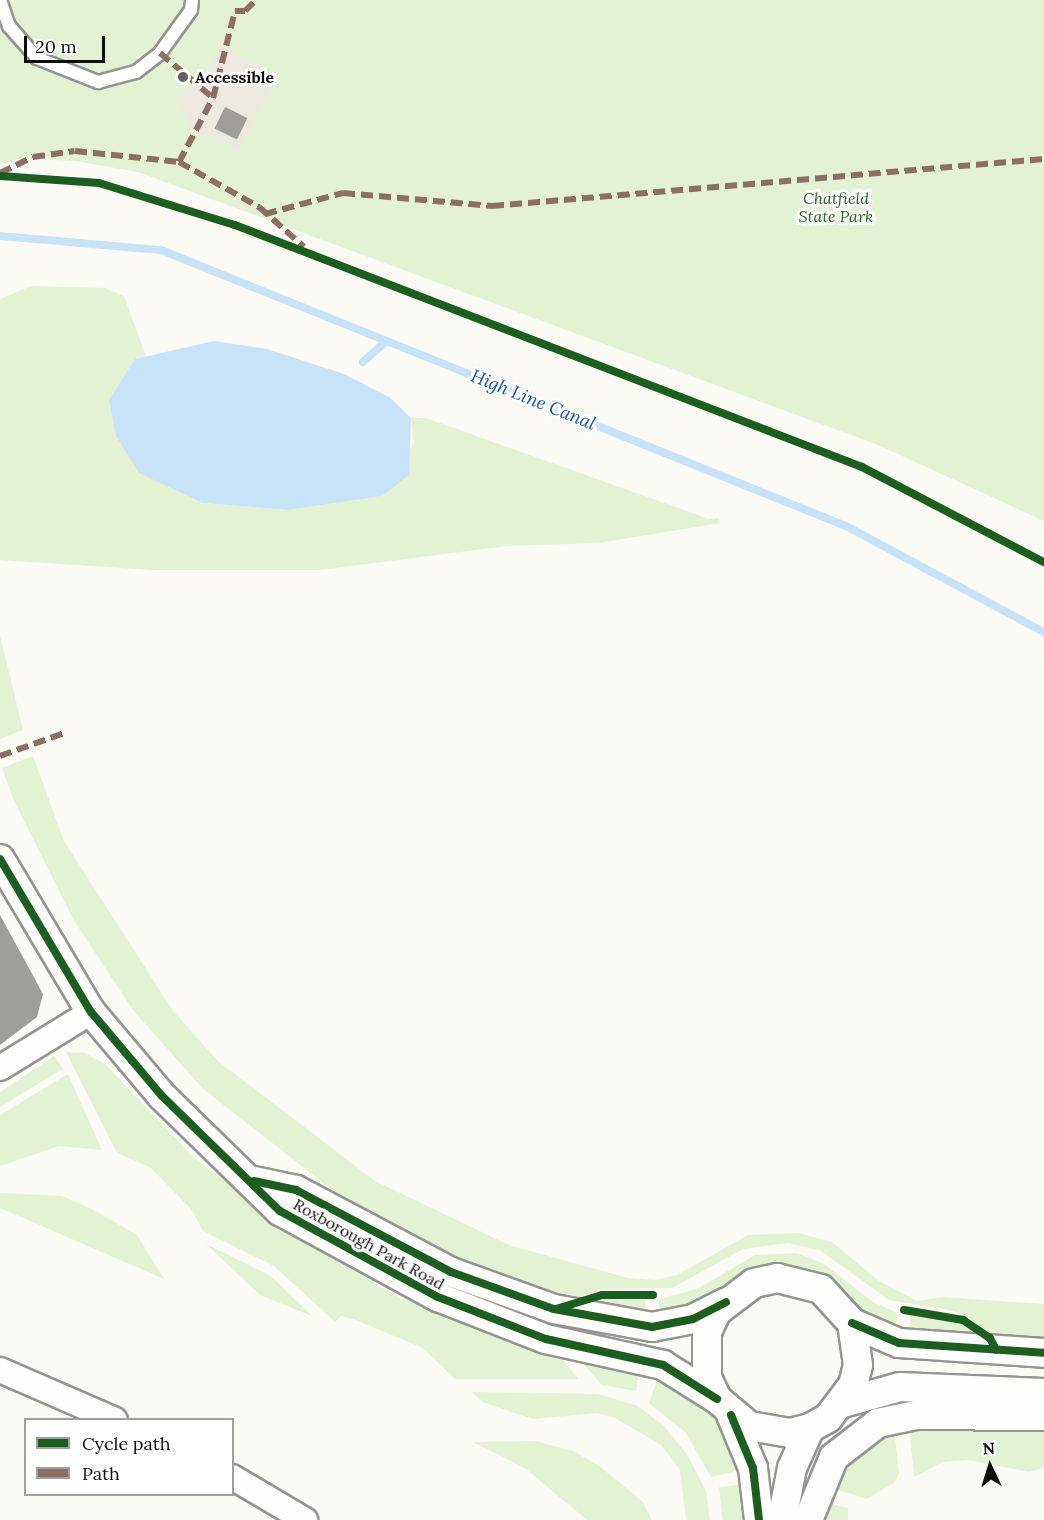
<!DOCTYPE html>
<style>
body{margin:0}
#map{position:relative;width:1044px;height:1520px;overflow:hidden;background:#fcfaf4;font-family:Lora,serif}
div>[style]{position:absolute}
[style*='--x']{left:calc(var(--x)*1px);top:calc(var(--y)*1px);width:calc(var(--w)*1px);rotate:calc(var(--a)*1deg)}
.green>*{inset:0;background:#e3f2d3;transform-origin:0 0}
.plaza>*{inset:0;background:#eceadf}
.water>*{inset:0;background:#c8e2f8}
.stream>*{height:8px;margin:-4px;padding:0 4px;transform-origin:4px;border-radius:4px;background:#c8e2f8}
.building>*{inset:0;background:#9f9d99;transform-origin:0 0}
.roads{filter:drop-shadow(2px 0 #959492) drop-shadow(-2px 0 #959492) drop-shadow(0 2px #959492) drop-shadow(0 -2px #959492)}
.service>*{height:12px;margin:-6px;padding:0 6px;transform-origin:6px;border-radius:6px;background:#fffefd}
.minor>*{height:24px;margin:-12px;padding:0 12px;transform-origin:12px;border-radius:12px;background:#fffefd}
.tertiary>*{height:28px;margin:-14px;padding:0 14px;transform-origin:14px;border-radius:14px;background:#fffefd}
.quiet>*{height:6px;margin-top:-3px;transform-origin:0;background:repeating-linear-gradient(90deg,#8d6e63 0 12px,transparent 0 18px)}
.cycleway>*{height:8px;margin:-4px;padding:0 4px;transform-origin:4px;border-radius:4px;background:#1b5e20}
.dots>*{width:16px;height:16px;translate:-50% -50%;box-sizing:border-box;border:3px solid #fff;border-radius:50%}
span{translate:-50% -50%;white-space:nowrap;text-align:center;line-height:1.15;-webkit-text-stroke:6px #fff;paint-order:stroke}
.poi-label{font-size:16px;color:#0e0e0e;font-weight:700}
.left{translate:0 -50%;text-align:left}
.park-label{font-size:16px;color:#246a1b;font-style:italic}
.street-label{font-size:16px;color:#0e0e0e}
.water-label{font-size:18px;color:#1257a6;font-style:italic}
.legend{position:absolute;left:24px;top:1418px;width:210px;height:78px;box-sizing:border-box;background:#fff;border:2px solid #9f9f9f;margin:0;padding:8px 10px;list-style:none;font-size:18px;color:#0e0e0e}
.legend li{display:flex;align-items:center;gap:12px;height:30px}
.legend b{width:30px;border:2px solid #9f9f9f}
.north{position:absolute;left:960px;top:1436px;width:60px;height:60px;-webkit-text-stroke:4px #fff;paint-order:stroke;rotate:356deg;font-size:16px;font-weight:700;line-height:24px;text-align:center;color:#0e0e0e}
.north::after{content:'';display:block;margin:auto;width:21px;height:27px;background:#0e0e0e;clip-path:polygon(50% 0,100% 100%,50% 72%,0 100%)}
.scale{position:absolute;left:24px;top:36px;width:81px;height:27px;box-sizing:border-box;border:3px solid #0e0e0e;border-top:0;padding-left:8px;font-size:18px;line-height:21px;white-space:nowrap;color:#0e0e0e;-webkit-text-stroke:4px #fff;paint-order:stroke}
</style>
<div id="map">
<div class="green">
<i style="clip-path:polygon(0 0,1044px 0,1044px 521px,878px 445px,138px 172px,75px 161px,22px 158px,0 164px)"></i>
<i style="clip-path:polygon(31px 286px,105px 288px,124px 296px,146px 356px,135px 359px,203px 503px,288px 510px,382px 496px,414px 443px,411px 418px,426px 418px,709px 519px,719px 518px,720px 523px,599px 543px,507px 546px,320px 570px,151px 570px,0 560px,0 299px)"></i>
<i style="clip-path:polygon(0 636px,23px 730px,0 739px)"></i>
<i style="clip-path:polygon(33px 756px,64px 841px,173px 1011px,218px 1061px,375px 1181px,509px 1245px,628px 1278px,655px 1280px,677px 1275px,748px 1235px,799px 1233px,832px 1242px,879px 1281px,917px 1301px,942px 1297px,1044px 1304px,1044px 1341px,994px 1339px,954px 1311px,889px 1300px,821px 1251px,788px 1243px,743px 1249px,672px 1288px,603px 1289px,571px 1300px,459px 1260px,345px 1200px,202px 1088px,133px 1010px,73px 919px,14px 801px,2px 768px)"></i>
<i style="clip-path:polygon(66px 1052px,85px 1053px,105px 1064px,194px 1158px,321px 1252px,401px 1298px,556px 1351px,578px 1379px,455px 1379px,423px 1348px,353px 1319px,341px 1316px,335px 1322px,274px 1266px,203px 1231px,191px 1209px,151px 1168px,117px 1153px)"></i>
<i style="clip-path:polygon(54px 1056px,63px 1069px,0 1107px,0 1092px)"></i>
<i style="clip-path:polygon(68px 1074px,102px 1150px,59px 1146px,0 1166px,0 1115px)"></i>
<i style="clip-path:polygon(0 1193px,62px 1196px,92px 1209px,137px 1235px,164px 1279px,0 1208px)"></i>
<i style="clip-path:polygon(206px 1244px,271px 1276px,312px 1316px,260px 1295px)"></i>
<i style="clip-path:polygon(797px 1253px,824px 1264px,873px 1302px,897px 1313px,896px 1332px,874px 1322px,830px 1279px,789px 1266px,753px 1271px,709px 1299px,660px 1318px,659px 1299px,697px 1289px,755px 1255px)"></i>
<i style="clip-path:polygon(645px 1300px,646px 1319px,588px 1301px,594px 1299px)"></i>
<i style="clip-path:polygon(910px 1316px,959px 1322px,985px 1339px,910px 1335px)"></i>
<i style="clip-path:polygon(574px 1354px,639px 1373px,636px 1391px,602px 1385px)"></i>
<i style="clip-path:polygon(659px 1375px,706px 1405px,745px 1469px,711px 1477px,686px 1433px,649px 1403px)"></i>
<i style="clip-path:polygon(472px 1392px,598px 1394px,638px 1406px,664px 1426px,688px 1456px,706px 1491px,710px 1520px,686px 1520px,680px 1470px,661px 1445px,615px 1418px,597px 1413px,533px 1419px,482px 1402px)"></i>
<i style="clip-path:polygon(909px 1425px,1044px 1426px,1044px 1468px,1029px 1472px,969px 1460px,943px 1462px,914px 1477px)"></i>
<i style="clip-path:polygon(894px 1429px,899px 1473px,895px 1482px,867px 1499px,828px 1487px,834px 1474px)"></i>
<i style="clip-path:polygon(535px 1441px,573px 1451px,598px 1465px,642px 1501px,652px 1520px,587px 1520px,526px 1469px,473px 1442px)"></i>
<i style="left:748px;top:1484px;width:36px;height:29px;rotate:84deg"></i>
<i style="clip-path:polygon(823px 1502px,848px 1508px,848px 1520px,819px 1520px)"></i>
</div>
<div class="plaza">
<i style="clip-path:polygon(221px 44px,277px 77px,239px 151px,190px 130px,190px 120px,173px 99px,203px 75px)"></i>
</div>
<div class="water">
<i style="clip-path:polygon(214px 341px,267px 349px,344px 374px,389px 397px,411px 418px,409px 475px,382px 496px,288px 510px,203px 503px,139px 473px,116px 436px,109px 400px,135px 359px)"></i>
</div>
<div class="stream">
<i style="--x:0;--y:236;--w:162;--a:5"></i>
<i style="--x:161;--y:250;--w:739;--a:21.95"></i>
<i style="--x:846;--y:526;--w:225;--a:28.2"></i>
<i style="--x:363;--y:362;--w:31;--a:-42"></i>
</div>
<div class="building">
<i style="left:225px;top:107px;width:25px;height:24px;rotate:26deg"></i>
<i style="clip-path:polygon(0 915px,43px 994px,37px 1017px,0 1045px)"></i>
</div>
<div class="roads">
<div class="service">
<i style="--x:0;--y:0;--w:28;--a:71"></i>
<i style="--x:9;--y:26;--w:43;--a:48.8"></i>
<i style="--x:37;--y:58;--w:66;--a:21.5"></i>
<i style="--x:98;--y:82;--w:39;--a:-15"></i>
<i style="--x:136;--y:72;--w:31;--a:-38"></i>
<i style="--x:160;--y:53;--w:53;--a:-54.2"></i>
<i style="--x:191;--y:10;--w:10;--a:-84"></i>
</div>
<div class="minor">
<i style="--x:0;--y:1068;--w:107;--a:-31.6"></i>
<i style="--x:0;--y:1370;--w:125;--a:23.5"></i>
<i style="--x:232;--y:1477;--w:85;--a:30.5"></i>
</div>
<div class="tertiary">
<i style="--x:0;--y:859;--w:178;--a:59.3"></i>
<i style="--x:91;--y:1012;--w:110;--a:49.8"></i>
<i style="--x:162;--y:1096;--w:165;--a:44.3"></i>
<i style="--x:280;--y:1211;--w:180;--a:28.6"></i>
<i style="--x:438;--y:1297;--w:116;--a:21.3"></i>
<i style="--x:546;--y:1339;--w:120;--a:12.5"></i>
<i style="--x:663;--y:1365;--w:64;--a:32.2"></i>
<i style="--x:254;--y:1181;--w:43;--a:12.1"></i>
<i style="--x:296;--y:1190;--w:175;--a:27.9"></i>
<i style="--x:451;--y:1272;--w:109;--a:19.8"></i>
<i style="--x:554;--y:1309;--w:100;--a:10.4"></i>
<i style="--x:652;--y:1327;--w:42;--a:-11"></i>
<i style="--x:693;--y:1319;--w:35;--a:-27"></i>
<i style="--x:852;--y:1323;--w:42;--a:81.9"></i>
<i style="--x:858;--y:1365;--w:21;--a:104"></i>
<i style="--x:853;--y:1385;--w:41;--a:127.1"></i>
<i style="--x:828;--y:1418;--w:21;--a:151"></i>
<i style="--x:810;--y:1428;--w:21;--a:166"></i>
<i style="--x:790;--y:1433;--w:42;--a:-170.3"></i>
<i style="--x:749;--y:1426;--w:42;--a:-139.8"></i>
<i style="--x:717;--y:1399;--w:23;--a:-115"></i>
<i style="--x:707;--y:1378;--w:46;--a:-90"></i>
<i style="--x:707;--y:1332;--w:23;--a:-65"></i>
<i style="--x:717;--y:1311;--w:46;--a:-37.1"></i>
<i style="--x:754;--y:1283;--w:24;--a:-12"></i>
<i style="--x:777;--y:1278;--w:45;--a:14"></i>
<i style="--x:821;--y:1289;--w:46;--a:47.6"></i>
<i style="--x:852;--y:1323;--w:51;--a:23.1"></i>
<i style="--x:899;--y:1343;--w:145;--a:3.9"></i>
<i style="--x:843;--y:1403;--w:59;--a:-15.7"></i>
<i style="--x:900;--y:1387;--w:144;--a:2.4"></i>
<i style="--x:731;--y:1415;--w:57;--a:67.5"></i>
<i style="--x:753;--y:1468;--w:52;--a:83.4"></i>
<i style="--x:782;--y:1520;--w:53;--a:-79.1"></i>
<i style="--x:792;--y:1468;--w:44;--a:-65.8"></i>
<i style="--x:808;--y:1520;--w:68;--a:-67.6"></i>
<i style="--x:834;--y:1457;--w:56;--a:-37.7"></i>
<i style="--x:878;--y:1423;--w:40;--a:-12"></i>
<i style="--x:917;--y:1415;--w:127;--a:0.5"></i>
</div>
</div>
<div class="quiet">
<i style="--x:160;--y:53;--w:70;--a:40.3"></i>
<i style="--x:179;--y:162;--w:72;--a:-62"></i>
<i style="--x:213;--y:98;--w:90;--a:-75.8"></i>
<i style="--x:235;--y:11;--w:10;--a:0"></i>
<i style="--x:245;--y:11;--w:16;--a:-45"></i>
<i style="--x:0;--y:173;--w:37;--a:-26"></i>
<i style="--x:33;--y:157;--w:42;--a:-8.1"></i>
<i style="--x:75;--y:151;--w:105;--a:6"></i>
<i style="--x:179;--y:162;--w:92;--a:29.4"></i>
<i style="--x:259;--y:207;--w:60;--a:41.6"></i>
<i style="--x:265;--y:214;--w:81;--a:-15.1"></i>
<i style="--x:343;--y:193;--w:150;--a:5"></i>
<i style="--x:492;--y:206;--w:554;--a:-4.87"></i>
<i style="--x:0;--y:756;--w:71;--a:-19.7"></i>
</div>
<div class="cycleway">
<i style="--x:0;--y:176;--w:99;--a:4"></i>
<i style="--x:99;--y:183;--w:142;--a:17.2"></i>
<i style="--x:235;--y:225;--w:672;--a:21.1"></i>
<i style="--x:862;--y:467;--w:205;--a:27.6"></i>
<i style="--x:0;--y:859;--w:178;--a:59.3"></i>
<i style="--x:91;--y:1012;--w:110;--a:49.8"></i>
<i style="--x:162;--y:1096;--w:165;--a:44.3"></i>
<i style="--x:280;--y:1211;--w:180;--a:28.6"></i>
<i style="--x:438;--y:1297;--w:116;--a:21.3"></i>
<i style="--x:546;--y:1339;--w:120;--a:12.5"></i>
<i style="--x:663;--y:1365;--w:64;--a:32.2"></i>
<i style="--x:254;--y:1181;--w:43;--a:12.1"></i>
<i style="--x:296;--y:1190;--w:175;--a:27.9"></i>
<i style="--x:451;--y:1272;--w:109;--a:19.8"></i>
<i style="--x:554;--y:1309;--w:100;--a:10.4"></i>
<i style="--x:652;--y:1327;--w:42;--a:-11"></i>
<i style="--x:693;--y:1319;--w:37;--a:-27"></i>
<i style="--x:556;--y:1309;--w:48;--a:-16.9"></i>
<i style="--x:602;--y:1295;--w:51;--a:0"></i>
<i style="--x:904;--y:1310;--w:60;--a:9.6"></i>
<i style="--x:963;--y:1320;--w:32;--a:34"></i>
<i style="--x:990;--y:1338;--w:13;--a:63"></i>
<i style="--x:852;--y:1323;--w:51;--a:23.1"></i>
<i style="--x:899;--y:1343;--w:145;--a:3.9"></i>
<i style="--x:731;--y:1415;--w:57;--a:67.5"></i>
<i style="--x:753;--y:1468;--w:52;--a:83.4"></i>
</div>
<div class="dots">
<i style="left:183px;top:77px;background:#61615e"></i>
</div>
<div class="poi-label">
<span class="left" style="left:195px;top:77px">Accessible</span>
</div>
<div class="park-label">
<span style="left:836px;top:207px">Chatfield<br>State Park</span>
</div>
<div class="street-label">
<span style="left:369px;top:1244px;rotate:29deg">Roxborough Park Road</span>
</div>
<div class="water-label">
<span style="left:533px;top:400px;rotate:22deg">High Line Canal</span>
</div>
<ul class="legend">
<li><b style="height:8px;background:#1b5e20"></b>Cycle path</li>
<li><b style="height:8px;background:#8d6e63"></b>Path</li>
</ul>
<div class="north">N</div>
<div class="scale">20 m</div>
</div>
